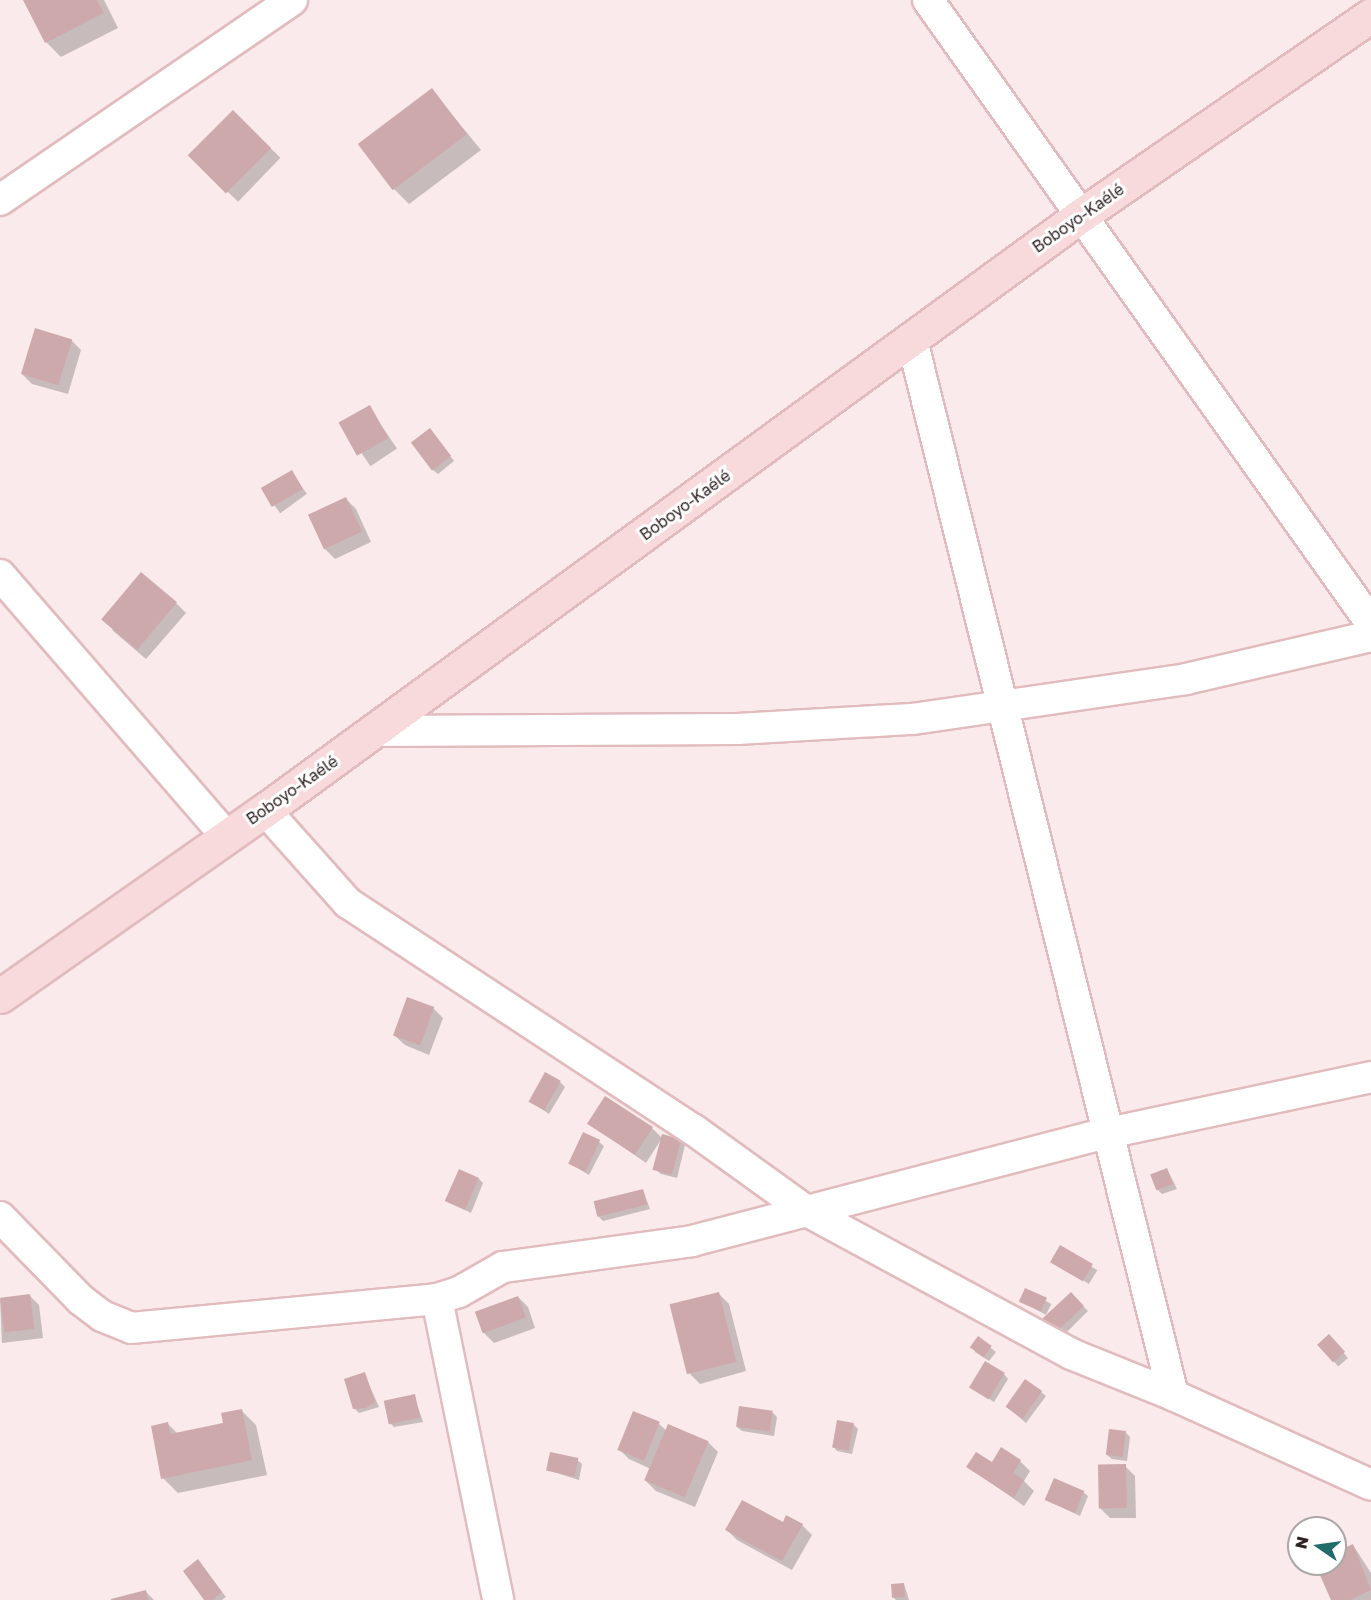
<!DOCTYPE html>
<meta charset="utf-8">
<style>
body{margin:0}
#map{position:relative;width:1371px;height:1600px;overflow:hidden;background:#faeaeb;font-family:"Golos Text",sans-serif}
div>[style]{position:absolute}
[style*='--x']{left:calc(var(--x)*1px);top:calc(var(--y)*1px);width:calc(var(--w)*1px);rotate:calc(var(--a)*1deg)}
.shadow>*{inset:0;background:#0003;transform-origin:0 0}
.building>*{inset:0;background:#cea9ab;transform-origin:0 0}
.roads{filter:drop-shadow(2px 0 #e1bbbd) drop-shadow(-2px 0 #e1bbbd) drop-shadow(0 2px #e1bbbd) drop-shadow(0 -2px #e1bbbd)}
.minor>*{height:30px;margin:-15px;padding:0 15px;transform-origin:15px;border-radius:15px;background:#fff}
.major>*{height:33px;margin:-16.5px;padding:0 16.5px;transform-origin:16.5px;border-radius:16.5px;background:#f9dadc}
span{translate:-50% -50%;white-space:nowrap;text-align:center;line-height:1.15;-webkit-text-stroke:6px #fff;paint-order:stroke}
.street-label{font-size:16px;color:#302223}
.north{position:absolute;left:1287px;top:1516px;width:60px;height:60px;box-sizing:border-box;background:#fff;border:2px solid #aca7a7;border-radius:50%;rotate:283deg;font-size:16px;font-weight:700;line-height:24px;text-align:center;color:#302223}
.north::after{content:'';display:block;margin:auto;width:21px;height:27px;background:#206c6b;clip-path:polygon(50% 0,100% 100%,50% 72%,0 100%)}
</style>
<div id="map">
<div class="shadow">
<i style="clip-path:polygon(25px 0,104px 0,118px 28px,61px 57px,46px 42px)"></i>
<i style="clip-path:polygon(432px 90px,481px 150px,409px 204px,394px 189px)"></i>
<i style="left:233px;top:112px;width:66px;height:61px;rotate:44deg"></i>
<i style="clip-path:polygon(71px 340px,81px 350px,68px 394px,32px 384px,22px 374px)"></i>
<i style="left:369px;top:407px;width:50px;height:32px;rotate:56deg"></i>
<i style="clip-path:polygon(434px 434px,454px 461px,438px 474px,433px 470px)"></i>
<i style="left:291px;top:472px;width:27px;height:33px;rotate:54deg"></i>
<i style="clip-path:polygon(346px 499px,356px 509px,371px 542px,335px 559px,325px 549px,310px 515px)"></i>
<i style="clip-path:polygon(176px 603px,186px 613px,146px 659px,112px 630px)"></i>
<i style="clip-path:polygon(433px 1008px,443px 1018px,429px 1055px,405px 1045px,395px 1036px)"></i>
<i style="clip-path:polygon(560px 1082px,565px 1087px,549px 1114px,530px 1101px)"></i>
<i style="clip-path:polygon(590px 1124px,652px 1128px,662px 1138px,646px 1163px)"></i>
<i style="clip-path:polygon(680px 1140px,685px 1145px,677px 1178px,661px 1174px,656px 1170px)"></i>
<i style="clip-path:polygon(599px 1142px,604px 1146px,589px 1175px,569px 1163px)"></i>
<i style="clip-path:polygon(1167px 1169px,1177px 1189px,1162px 1194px,1157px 1189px)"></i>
<i style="clip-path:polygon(479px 1179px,483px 1183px,471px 1213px,447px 1201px)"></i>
<i style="clip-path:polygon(643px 1190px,650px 1209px,603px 1221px,598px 1216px)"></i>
<i style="left:1060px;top:1247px;width:44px;height:16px;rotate:32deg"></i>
<i style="left:1025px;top:1290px;width:30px;height:12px;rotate:28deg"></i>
<i style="clip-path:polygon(719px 1294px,729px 1304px,746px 1371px,700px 1384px,690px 1374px)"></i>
<i style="left:1071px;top:1294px;width:24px;height:36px;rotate:45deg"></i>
<i style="clip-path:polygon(29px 1295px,39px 1305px,43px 1338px,2px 1343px,0 1299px)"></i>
<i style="clip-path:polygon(518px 1297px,528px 1307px,535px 1328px,494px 1343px,484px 1333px,477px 1312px)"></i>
<i style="left:1329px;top:1336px;width:29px;height:13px;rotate:49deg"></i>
<i style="clip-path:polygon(978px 1338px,996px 1352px,989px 1361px,975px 1352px)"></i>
<i style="clip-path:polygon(364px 1373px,379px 1407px,359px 1413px,354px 1408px)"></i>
<i style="clip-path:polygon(1004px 1374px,1008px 1379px,994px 1402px,971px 1387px)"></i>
<i style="clip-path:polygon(1041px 1392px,1046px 1396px,1026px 1423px,1007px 1407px)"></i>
<i style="clip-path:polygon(414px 1395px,423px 1422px,394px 1427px,390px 1423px)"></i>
<i style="clip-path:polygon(241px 1410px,256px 1425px,267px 1475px,178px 1493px,163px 1478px,168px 1424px,178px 1434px,225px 1424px)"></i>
<i style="clip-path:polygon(772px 1412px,777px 1417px,774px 1436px,742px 1431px,737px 1427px)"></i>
<i style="clip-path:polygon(659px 1424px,667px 1431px,708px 1442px,718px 1452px,695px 1507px,656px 1491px,646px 1481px,651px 1469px,629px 1459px,619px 1449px)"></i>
<i style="clip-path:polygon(853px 1424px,858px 1429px,852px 1454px,837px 1451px,833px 1446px)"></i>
<i style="clip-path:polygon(1125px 1432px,1130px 1437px,1127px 1461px,1112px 1459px,1107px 1455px)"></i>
<i style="clip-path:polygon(577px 1460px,582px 1464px,579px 1480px,547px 1470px)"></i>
<i style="clip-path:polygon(1020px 1461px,1030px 1471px,1024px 1481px,1034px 1491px,1024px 1506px,968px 1467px)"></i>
<i style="clip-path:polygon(1125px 1466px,1135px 1476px,1136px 1518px,1110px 1518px,1100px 1508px)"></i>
<i style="clip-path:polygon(1083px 1492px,1088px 1496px,1080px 1516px,1046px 1500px)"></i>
<i style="clip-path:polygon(783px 1524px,802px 1525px,812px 1535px,792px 1570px,737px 1540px,727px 1530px)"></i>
<i style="clip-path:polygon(1353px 1545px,1371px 1573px,1371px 1600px,1333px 1600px,1316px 1564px,1335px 1564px,1335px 1554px)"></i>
<i style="clip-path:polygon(202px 1566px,226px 1597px,222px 1600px,206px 1600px)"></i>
<i style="clip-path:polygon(904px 1584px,909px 1600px,896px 1600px,893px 1597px)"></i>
<i style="clip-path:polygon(146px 1592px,154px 1600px,114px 1600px)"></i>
</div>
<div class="building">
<i style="clip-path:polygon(23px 0,97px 0,104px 13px,45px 43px)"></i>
<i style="left:432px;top:88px;width:58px;height:93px;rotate:53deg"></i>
<i style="left:233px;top:110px;width:54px;height:64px;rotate:45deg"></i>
<i style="left:35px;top:328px;width:39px;height:48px;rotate:17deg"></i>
<i style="left:370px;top:405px;width:38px;height:36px;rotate:61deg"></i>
<i style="left:430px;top:428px;width:35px;height:24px;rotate:53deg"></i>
<i style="left:292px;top:470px;width:22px;height:36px;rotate:60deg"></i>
<i style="left:346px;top:497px;width:38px;height:42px;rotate:65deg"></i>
<i style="left:141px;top:572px;width:47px;height:62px;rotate:40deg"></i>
<i style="left:407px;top:997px;width:29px;height:41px;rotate:20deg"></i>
<i style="left:545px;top:1072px;width:18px;height:34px;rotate:29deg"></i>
<i style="left:605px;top:1096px;width:57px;height:33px;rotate:33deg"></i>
<i style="left:583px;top:1132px;width:19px;height:35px;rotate:25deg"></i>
<i style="left:662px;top:1134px;width:20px;height:37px;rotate:15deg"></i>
<i style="left:1167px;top:1168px;width:17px;height:18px;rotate:69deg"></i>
<i style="left:459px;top:1169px;width:22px;height:35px;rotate:24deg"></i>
<i style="left:643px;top:1189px;width:16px;height:51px;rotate:76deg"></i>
<i style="left:1060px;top:1245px;width:38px;height:20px;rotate:30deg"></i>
<i style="left:1025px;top:1288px;width:24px;height:15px;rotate:24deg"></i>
<i style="left:719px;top:1292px;width:72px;height:51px;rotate:76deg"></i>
<i style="left:1071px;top:1292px;width:19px;height:39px;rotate:47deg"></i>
<i style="left:30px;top:1294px;width:35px;height:30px;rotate:83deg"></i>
<i style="left:518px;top:1296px;width:23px;height:46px;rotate:70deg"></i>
<i style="left:1329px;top:1334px;width:24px;height:16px;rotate:48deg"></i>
<i style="left:978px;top:1336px;width:17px;height:14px;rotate:36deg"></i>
<i style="left:985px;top:1361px;width:23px;height:31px;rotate:31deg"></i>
<i style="clip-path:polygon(365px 1372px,375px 1402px,366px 1408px,353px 1409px,344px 1379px)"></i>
<i style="left:1025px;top:1379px;width:21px;height:34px;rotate:35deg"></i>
<i style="left:415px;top:1394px;width:24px;height:32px;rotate:78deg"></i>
<i style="left:739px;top:1406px;width:34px;height:21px;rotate:8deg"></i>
<i style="clip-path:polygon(242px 1409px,252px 1460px,161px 1479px,151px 1426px,168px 1422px,170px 1434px,223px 1423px,221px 1413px)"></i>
<i style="left:633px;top:1411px;width:29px;height:42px;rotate:22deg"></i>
<i style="left:837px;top:1420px;width:17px;height:28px;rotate:10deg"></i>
<i style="left:668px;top:1424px;width:44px;height:61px;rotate:23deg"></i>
<i style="left:1109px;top:1429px;width:17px;height:26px;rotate:7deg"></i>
<i style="clip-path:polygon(1001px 1447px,1021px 1460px,1013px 1473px,1024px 1480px,1014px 1498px,966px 1467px,976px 1452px,992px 1462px)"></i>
<i style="left:550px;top:1452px;width:29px;height:19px;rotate:12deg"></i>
<i style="left:1126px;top:1464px;width:44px;height:28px;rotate:89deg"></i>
<i style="left:1054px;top:1478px;width:33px;height:24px;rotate:23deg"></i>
<i style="clip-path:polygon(742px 1500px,783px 1522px,786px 1515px,803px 1524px,782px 1561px,725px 1530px)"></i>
<i style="clip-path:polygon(1353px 1544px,1371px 1590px,1350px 1600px,1331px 1600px,1315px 1564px,1335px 1564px,1335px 1552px)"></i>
<i style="clip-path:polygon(198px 1559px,222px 1592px,212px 1600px,204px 1600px,183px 1571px)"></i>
<i style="left:904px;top:1583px;width:14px;height:13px;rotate:86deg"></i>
<i style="clip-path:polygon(146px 1590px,148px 1600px,111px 1600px,111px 1599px)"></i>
</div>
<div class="roads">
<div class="minor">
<i style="--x:928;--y:0;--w:764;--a:54.58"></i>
<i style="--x:0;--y:200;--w:354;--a:-34.4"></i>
<i style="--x:912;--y:340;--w:1087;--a:76.1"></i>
<i style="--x:0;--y:575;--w:345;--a:49.1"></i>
<i style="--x:375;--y:731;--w:362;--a:-0.3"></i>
<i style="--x:737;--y:729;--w:176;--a:-3.3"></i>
<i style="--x:913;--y:719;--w:276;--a:-8.3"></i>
<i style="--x:1186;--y:679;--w:190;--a:-13.1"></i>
<i style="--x:265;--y:810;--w:125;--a:48.3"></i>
<i style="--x:348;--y:903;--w:414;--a:33.3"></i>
<i style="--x:694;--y:1130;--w:137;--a:35.8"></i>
<i style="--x:805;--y:1210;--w:302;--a:28.4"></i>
<i style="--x:1071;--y:1354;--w:110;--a:21.9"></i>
<i style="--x:1173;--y:1395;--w:217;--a:24.4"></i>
<i style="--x:0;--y:1217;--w:116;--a:45.7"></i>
<i style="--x:81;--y:1300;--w:26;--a:37"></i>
<i style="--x:102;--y:1316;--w:31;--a:22"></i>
<i style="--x:131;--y:1328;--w:307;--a:-5.4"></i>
<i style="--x:437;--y:1299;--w:23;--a:-18"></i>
<i style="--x:459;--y:1292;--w:51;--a:-29.6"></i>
<i style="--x:503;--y:1267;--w:191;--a:-7.8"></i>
<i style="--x:692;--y:1241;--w:430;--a:-14.6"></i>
<i style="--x:1108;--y:1133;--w:269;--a:-12"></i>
<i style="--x:437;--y:1299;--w:307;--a:78.5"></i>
</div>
<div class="major">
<i style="--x:0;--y:996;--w:324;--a:-35.1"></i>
<i style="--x:265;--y:810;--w:1008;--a:-36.09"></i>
<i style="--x:1080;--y:216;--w:354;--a:-34.6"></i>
</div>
</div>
<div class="street-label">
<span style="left:1078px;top:218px;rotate:-35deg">Boboyo-Kaélé</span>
<span style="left:685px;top:505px;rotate:-36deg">Boboyo-Kaélé</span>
<span style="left:292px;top:790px;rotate:-35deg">Boboyo-Kaélé</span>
</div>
<div class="north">N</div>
</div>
